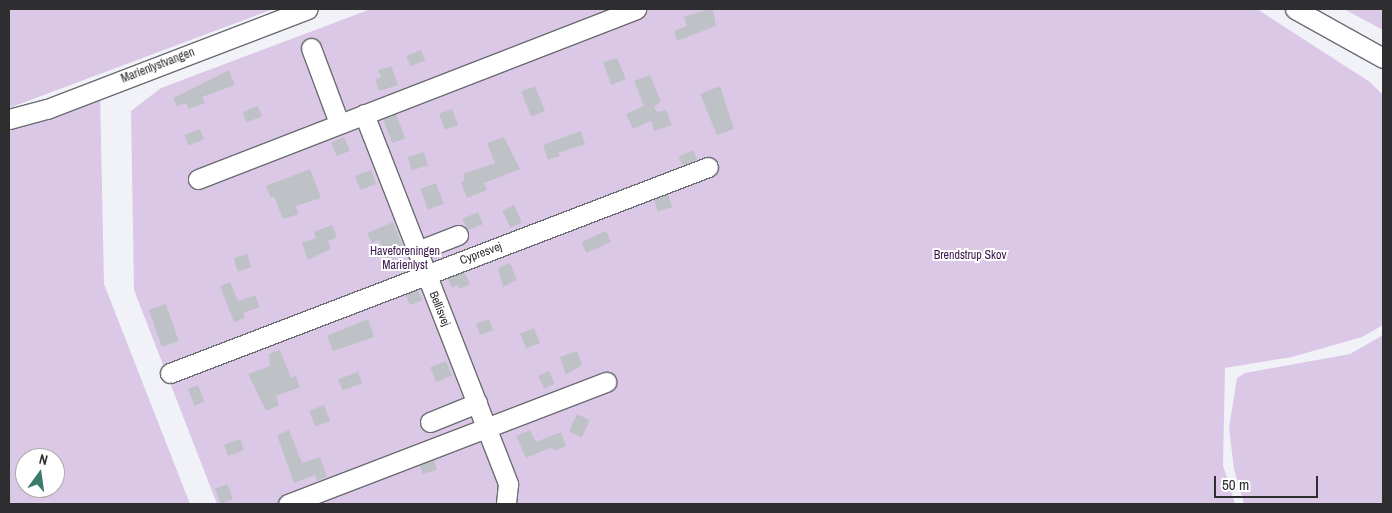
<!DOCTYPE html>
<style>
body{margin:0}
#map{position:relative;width:1392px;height:513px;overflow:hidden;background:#f0f2f8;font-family:"Archivo Narrow",sans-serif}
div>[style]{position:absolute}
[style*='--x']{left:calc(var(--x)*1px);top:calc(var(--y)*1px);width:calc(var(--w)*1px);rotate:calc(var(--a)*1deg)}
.green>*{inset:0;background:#dbc8e7}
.building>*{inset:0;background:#bec2c7;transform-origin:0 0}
.roads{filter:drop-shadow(1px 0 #6b6c72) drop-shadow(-1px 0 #6b6c72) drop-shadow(0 1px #6b6c72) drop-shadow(0 -1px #6b6c72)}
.minor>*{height:19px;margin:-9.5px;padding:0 9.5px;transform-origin:9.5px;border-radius:9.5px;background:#fff}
span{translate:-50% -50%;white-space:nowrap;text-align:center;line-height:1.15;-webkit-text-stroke:4px #fff;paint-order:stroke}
.street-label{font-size:12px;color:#2e2e31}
.park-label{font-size:12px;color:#3a164c}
.frame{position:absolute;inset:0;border:10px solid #2e2e31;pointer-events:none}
.north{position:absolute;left:15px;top:448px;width:50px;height:50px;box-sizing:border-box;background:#fff;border:1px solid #ababad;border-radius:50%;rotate:14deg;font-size:14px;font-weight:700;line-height:20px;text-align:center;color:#2e2e31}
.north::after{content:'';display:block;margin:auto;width:18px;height:22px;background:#3a7c6c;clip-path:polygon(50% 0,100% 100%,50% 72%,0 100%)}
.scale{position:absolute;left:1214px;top:476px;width:104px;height:22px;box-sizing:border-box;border:2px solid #2e2e31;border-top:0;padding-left:6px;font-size:15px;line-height:18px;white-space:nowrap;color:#2e2e31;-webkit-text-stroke:4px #fff;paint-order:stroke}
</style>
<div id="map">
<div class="green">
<i style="clip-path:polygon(9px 9px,273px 9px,9px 108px)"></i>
<i style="clip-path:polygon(371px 9px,1257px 9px,1370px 82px,1383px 95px,1383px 325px,1362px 337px,1292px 357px,1225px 368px,1223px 465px,1235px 504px,217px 504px,134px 290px,131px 111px,161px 88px)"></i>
<i style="clip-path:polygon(1344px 9px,1383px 9px,1383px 30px)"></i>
<i style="clip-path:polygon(evenodd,100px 92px,104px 284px,190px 504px,9px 504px,9px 126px,100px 92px,25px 458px,55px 458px,55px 488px,25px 488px,25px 458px)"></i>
<i style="clip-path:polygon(1383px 335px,1383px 504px,1244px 504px,1234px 469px,1229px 428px,1237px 378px,1245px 373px,1350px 354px)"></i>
</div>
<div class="building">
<i style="clip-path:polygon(708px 9px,713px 9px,716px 26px,677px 41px,674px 31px,687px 26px,684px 17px)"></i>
<i style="left:421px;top:50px;width:11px;height:16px;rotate:68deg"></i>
<i style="clip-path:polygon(617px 58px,626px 79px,611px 85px,603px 62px)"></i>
<i style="clip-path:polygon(391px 66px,398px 85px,379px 91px,375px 79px,381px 77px,378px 70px)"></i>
<i style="clip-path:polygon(229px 70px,235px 85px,202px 97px,205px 103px,189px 109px,186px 103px,177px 106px,173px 98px)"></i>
<i style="clip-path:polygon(650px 75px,661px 102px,654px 106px,657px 112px,666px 110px,672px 125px,654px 131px,651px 121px,633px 129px,626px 114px,644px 106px,634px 81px)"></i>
<i style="left:535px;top:86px;width:27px;height:15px;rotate:68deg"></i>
<i style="clip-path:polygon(720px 86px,734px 129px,717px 135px,700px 94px)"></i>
<i style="left:258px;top:106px;width:11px;height:17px;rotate:68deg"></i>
<i style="left:452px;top:109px;width:17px;height:14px;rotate:69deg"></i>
<i style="left:396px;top:114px;width:26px;height:14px;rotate:69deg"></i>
<i style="left:200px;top:129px;width:11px;height:17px;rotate:68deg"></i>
<i style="clip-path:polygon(581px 131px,585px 144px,558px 153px,560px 156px,548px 160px,543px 145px)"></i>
<i style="left:344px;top:137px;width:15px;height:14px;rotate:67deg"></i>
<i style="clip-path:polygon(504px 137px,520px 169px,484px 183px,487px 190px,467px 198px,461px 182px,465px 180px,463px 174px,495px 163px,487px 143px)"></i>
<i style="left:693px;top:150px;width:10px;height:16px;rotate:66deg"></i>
<i style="left:424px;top:152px;width:14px;height:17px;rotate:73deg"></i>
<i style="clip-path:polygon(310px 169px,321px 198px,296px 206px,299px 214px,283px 219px,274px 196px,271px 198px,266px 186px)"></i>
<i style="left:371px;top:170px;width:15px;height:17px;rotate:70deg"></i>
<i style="left:436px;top:183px;width:22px;height:17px;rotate:69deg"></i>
<i style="left:668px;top:194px;width:14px;height:15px;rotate:73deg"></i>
<i style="left:514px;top:205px;width:19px;height:13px;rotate:65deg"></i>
<i style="left:478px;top:212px;width:13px;height:17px;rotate:67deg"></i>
<i style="clip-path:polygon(393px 222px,405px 252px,388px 260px,379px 240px,372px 243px,367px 233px)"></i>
<i style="clip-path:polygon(332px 225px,337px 237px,328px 241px,331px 249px,308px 260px,302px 243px,316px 238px,314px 232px)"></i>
<i style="left:606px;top:231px;width:12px;height:27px;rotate:66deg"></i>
<i style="left:247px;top:254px;width:14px;height:14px;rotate:73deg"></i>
<i style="clip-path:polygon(510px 263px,517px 280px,503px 287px,498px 268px)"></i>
<i style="clip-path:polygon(464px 272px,470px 284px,459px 289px,457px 285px,452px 288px,448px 279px)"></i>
<i style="clip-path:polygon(230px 282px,238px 301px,255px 295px,260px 307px,243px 313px,245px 318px,234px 322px,220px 286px)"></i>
<i style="left:418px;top:290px;width:11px;height:13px;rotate:68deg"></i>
<i style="left:166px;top:304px;width:39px;height:18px;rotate:71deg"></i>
<i style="clip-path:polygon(368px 319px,374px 337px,333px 351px,327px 336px)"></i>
<i style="left:489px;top:319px;width:12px;height:14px;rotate:70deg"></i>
<i style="left:534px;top:328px;width:16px;height:15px;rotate:68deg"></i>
<i style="clip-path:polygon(280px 350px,291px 378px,296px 376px,300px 387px,276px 396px,279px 405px,266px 411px,248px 374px,270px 366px,269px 354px)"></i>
<i style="clip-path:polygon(577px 351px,582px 365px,566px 375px,560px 357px)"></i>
<i style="left:446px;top:361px;width:16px;height:17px;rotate:68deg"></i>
<i style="left:549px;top:371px;width:14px;height:12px;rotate:65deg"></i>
<i style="left:358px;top:372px;width:12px;height:21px;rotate:70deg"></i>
<i style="left:198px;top:385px;width:18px;height:11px;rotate:68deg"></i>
<i style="left:324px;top:405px;width:17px;height:16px;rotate:69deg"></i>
<i style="left:577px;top:414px;width:14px;height:19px;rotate:25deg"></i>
<i style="clip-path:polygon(289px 430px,302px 463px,320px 457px,327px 477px,317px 481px,315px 475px,294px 483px,277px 435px)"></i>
<i style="clip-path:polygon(530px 430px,536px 442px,561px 432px,566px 446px,554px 451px,552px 447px,526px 458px,516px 436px)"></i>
<i style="left:240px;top:439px;width:12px;height:17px;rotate:70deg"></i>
<i style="left:434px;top:460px;width:10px;height:15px;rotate:73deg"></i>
<i style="left:227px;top:484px;width:16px;height:13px;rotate:68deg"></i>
</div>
<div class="roads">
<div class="minor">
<i style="--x:1295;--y:9;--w:101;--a:29.1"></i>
<i style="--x:311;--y:48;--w:80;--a:69.5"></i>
<i style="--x:364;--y:114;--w:397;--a:68.7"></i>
<i style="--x:508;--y:484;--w:20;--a:96"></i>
<i style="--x:9;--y:119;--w:39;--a:-15"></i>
<i style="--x:47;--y:109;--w:279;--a:-21"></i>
<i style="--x:198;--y:179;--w:470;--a:-21.2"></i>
<i style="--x:417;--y:251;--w:44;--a:-21.3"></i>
<i style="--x:170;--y:373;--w:576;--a:-20.95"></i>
<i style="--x:430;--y:422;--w:51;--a:-22"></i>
<i style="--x:288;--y:504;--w:341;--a:-21"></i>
</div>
</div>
<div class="street-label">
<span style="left:158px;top:66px;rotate:-21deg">Marienlystvangen</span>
<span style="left:481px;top:254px;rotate:-20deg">Cypresvej</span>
<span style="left:439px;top:309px;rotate:68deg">Bellisvej</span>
</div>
<div class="park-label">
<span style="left:405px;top:259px">Haveforeningen<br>Marienlyst</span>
<span style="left:970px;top:256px">Brendstrup Skov</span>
</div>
<div class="frame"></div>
<div class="north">N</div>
<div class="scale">50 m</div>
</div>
